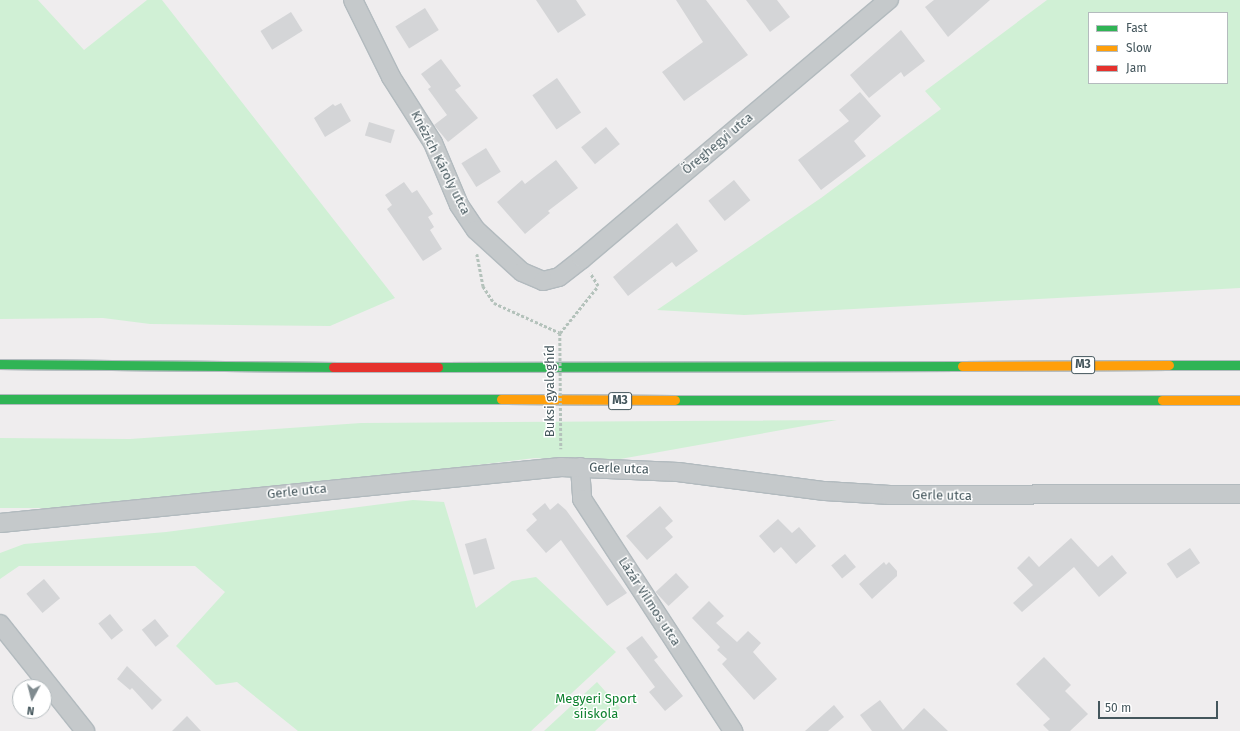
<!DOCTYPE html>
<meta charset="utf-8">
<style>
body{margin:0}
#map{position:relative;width:1240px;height:731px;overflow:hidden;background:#efedee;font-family:"Fira Sans",sans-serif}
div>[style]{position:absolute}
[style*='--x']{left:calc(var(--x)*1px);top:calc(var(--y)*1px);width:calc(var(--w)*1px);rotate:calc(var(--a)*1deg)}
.green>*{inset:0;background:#d0f0d5}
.building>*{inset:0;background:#d4d5d7;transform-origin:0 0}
.path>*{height:2.5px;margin-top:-1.25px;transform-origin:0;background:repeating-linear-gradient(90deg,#b4c2bb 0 3px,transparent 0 5px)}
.roads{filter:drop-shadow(1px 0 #b2babe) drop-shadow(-1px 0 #b2babe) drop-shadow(0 1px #b2babe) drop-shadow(0 -1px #b2babe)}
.street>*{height:18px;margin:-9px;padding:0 9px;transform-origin:9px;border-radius:9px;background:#c5c9cb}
.fast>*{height:9px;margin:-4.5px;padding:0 4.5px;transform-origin:4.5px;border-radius:4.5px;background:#30b455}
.slow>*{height:9px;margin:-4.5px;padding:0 4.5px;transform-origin:4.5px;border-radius:4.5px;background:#ff9f0a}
.jam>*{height:9px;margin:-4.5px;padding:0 4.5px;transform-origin:4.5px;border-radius:4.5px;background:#e5322d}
.path-bridge>*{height:2.5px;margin-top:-1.25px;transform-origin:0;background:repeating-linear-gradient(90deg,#b4c2bb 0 3px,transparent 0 5px)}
span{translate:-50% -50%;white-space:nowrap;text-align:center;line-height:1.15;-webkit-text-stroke:3px #fff;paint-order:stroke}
.shield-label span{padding:1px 3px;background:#fff;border:1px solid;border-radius:3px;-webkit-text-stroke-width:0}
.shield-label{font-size:12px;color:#44565c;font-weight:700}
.street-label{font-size:13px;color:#44565c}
.park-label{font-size:13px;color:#0f8230}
.legend{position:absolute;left:1088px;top:12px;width:140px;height:72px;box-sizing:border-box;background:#fff;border:1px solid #b4bbbe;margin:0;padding:5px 7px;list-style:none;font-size:12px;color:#44565c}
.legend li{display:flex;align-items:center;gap:8px;height:20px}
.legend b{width:20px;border:1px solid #b4bbbe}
.north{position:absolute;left:12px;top:679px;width:40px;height:40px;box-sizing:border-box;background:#fff;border:1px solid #b4bbbe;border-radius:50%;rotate:187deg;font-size:11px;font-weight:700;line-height:16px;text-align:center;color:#44565c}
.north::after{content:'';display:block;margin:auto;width:14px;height:18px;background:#808b8f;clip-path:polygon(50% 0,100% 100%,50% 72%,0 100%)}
.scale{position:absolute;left:1098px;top:701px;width:120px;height:18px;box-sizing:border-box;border:2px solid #44565c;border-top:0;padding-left:5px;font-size:12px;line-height:14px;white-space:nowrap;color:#44565c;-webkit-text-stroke:3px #fff;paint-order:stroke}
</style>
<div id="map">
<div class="green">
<i style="clip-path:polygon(0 0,38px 0,84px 50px,147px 0,162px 0,395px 298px,330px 326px,150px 324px,103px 318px,0 319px)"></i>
<i style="clip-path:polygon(evenodd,1047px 0,1240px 0,1240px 288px,744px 315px,657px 310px,821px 198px,941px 109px,925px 91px,1047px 0,1089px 13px,1227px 13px,1227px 83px,1089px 83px,1089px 13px)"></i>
<i style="clip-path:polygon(837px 420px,598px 463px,535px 458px,126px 508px,0 508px,0 438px,130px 439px,361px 423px)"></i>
<i style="clip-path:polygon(413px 500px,444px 502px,476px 608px,512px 581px,536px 577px,616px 652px,531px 731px,298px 731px,237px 682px,216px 685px,176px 646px,225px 592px,195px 566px,19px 566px,0 579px,0 553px,24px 544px,166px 532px)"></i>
<i style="clip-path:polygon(597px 682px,620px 708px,595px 731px,544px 731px)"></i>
</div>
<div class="building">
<i style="clip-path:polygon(536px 0,576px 0,586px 15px,558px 33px)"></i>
<i style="clip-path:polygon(676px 0,706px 0,748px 55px,684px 101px,662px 72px,703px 42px)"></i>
<i style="clip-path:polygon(746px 0,777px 0,790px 17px,770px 32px)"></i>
<i style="clip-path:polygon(934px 0,990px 0,948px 37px,925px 7px)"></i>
<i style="left:425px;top:8px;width:26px;height:35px;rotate:58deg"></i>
<i style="left:291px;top:12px;width:22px;height:36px;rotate:58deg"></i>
<i style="clip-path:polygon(901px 30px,925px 61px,904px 77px,901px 72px,869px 98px,850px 75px)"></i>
<i style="clip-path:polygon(441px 59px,461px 86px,455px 90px,478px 118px,448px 142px,434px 125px,447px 115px,428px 89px,431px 87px,421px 74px)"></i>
<i style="left:557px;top:78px;width:42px;height:30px;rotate:55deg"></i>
<i style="clip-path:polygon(860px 92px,881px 116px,854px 141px,866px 156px,821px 190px,798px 160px,849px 121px,839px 110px)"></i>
<i style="clip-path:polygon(341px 103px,351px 121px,325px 137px,314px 118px,333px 104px,335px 106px)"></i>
<i style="left:369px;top:122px;width:27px;height:14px;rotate:17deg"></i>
<i style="left:606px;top:127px;width:22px;height:32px;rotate:51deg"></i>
<i style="left:486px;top:148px;width:28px;height:29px;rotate:58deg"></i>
<i style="clip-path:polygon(556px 160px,578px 188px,548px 211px,550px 213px,525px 234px,497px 202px,522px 180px,525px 184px)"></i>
<i style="left:734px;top:180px;width:26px;height:33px;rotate:51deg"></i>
<i style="clip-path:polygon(404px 182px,412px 193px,417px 190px,433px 214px,428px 217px,434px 227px,430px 230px,442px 249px,423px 261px,387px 209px,392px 205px,385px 195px)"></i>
<i style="clip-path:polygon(677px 223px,698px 251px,676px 267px,672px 262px,628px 296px,613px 277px)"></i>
<i style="clip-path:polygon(545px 503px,550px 510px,558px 503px,566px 510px,627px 593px,607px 606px,561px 540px,546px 553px,526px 530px,537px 520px,532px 514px)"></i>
<i style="clip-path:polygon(660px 506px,673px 521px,665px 528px,673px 537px,647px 560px,626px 536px)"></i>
<i style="clip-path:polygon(778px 519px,792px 533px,799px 527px,816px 546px,796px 564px,781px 547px,774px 553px,759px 536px)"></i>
<i style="left:486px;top:538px;width:32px;height:22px;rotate:74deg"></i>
<i style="clip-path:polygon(1071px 538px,1098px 567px,1112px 555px,1127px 573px,1099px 597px,1074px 567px,1022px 612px,1013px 603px,1033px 585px,1017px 568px,1029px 556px,1039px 567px)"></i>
<i style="left:1190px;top:548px;width:18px;height:28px;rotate:56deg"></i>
<i style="left:845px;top:554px;width:17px;height:18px;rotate:50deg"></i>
<i style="clip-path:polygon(884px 562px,886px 565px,889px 562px,897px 571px,897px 576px,872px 599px,859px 584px)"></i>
<i style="left:676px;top:573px;width:19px;height:28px;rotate:47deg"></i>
<i style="left:44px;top:579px;width:25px;height:23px;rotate:50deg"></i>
<i style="clip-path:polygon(709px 601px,724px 616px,716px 623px,737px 642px,748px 631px,761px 643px,753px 652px,777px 679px,754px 700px,722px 664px,727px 659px,717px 650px,720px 647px,692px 618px)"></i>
<i style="left:110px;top:614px;width:21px;height:15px;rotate:51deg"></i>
<i style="left:155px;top:619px;width:22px;height:17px;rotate:51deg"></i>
<i style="clip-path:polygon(642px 636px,658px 657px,654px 660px,683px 696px,665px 711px,649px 692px,655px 687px,626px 648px)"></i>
<i style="clip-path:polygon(1044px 657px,1071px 685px,1065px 691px,1088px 714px,1070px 731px,1049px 731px,1043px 725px,1050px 719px,1016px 684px)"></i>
<i style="clip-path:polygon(127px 666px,162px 700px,152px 710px,132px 688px,130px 690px,117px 679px)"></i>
<i style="clip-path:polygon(880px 700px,903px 730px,924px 708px,948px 731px,872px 731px,860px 715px)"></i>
<i style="clip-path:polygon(834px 705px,844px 717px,828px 731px,805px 731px)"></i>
<i style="clip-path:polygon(187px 716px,201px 731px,172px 731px)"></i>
</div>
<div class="path">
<i style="--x:477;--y:254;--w:33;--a:79"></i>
<i style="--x:483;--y:286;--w:20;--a:57"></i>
<i style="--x:494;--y:303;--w:72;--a:24.4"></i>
<i style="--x:560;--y:333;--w:60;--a:-51"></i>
<i style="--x:598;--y:286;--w:15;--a:-122"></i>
</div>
<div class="roads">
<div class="street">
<i style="--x:353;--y:0;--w:86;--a:63.7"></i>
<i style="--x:391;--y:77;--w:78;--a:57.5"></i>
<i style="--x:433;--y:143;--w:67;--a:67.2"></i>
<i style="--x:459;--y:205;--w:30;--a:56"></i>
<i style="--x:476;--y:230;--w:62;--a:42.4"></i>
<i style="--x:522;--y:272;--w:23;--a:23"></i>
<i style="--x:543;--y:281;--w:16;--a:-14"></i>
<i style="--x:559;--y:277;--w:29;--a:-38"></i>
<i style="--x:582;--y:259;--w:402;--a:-40.2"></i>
<i style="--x:580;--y:467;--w:32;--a:86"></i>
<i style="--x:582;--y:499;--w:277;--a:56.9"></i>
<i style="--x:0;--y:523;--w:564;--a:-5.7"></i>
<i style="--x:561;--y:467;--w:117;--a:2.4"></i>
<i style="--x:678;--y:472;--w:148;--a:7.4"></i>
<i style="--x:825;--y:491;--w:65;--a:3.5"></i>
<i style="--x:890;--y:495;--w:350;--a:-0.2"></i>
<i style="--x:0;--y:624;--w:137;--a:51.5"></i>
</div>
<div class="fast">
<i style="--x:0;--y:364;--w:333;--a:0.5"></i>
<i style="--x:1169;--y:365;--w:71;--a:0"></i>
<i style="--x:438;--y:367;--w:524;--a:-0.11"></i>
<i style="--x:0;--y:399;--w:501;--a:0"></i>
<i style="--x:675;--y:400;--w:487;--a:0"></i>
</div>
<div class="slow">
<i style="--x:962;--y:366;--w:207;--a:-0.3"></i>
<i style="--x:501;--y:399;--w:174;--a:0.3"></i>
<i style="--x:1162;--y:400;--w:78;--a:0"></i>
</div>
<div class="jam">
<i style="--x:333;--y:367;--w:105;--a:0"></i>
</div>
</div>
<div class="path-bridge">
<i style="--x:560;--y:333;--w:116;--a:89.5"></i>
</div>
<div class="shield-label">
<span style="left:1083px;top:365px">M3</span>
<span style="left:620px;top:401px">M3</span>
</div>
<div class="street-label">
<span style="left:718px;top:144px;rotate:-40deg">Öreghegyi utca</span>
<span style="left:440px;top:163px;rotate:63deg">Knézich Károly utca</span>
<span style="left:550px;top:391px;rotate:-90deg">Buksi gyaloghíd</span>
<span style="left:619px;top:469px;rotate:2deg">Gerle utca</span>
<span style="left:297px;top:492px;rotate:-6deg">Gerle utca</span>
<span style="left:942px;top:496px;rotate:1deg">Gerle utca</span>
<span style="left:649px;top:602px;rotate:57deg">Lázár Vilmos utca</span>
</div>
<div class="park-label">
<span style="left:596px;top:707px">Megyeri Sport<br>síiskola</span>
</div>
<ul class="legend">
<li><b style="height:5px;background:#30b455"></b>Fast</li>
<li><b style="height:5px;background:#ff9f0a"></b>Slow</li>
<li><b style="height:5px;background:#e5322d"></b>Jam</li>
</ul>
<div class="north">N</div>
<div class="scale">50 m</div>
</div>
